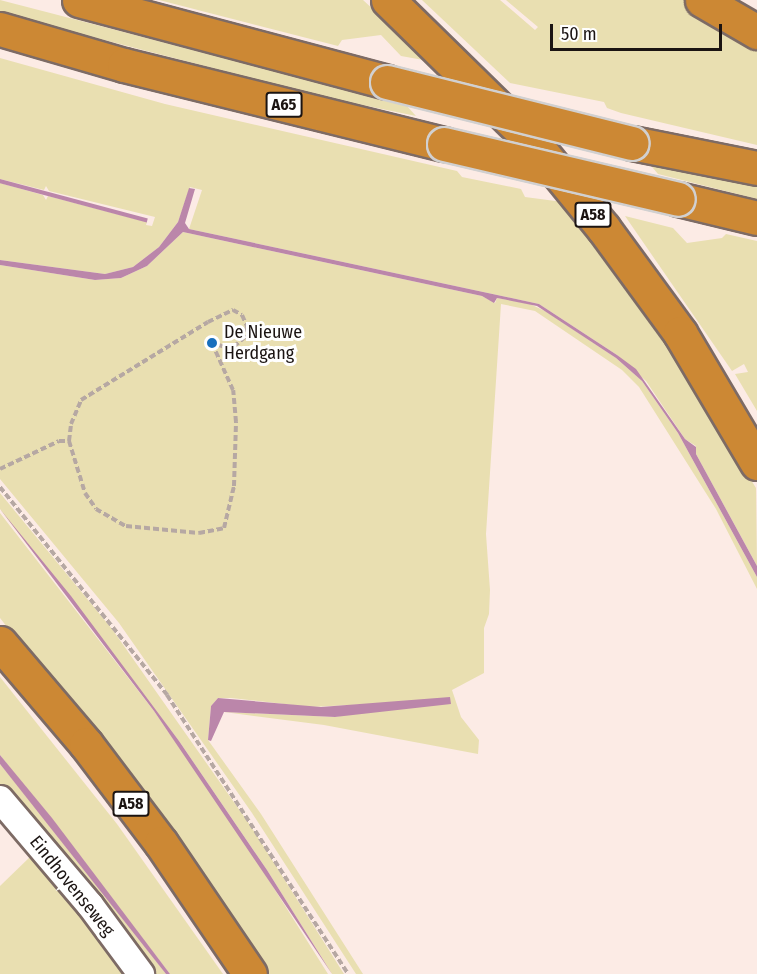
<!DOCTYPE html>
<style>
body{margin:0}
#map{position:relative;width:757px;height:974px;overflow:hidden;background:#fcebe5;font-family:"Fira Sans Condensed",sans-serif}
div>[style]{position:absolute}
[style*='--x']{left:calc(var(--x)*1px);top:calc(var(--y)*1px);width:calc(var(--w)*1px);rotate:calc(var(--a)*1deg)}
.green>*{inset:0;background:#e9dfb1}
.water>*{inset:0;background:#bb86aa;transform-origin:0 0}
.path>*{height:4px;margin-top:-2px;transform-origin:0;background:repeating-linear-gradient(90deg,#b6a8a3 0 6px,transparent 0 9px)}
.roads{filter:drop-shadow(2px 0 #7d6b65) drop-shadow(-2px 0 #7d6b65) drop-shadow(0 2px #7d6b65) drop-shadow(0 -2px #7d6b65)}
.minor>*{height:26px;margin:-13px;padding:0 13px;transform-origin:13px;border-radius:13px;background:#fff}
.motorway>*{height:33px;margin:-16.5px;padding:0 16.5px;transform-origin:16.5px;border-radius:16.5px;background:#cc8834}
.bridges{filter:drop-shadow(2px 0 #d1d0d0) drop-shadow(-2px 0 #d1d0d0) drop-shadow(0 2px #d1d0d0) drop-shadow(0 -2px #d1d0d0)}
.motorway-bridge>*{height:33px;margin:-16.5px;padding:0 16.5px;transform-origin:16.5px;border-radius:16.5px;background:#cc8834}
.dots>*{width:16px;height:16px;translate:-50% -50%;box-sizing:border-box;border:3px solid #fff;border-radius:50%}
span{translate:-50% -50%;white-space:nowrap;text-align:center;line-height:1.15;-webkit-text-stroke:6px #fff;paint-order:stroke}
.shield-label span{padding:2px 4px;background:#fff;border:2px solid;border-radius:4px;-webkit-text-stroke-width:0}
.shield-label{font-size:16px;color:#1b1412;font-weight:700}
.poi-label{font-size:18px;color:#1b1412}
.left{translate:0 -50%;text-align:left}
.street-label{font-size:18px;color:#1b1412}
.scale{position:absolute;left:550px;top:24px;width:172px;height:27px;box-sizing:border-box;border:3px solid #1b1412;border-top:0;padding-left:8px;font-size:18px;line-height:21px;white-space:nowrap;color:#1b1412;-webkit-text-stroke:4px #fff;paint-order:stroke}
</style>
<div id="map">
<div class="green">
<i style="clip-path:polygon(0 0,406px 105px,416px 116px,328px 98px,0 13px)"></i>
<i style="clip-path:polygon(159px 0,363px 0,429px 61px,401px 56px,381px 35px,342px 40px,338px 46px)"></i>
<i style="clip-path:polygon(422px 0,500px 0,535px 30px,538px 27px,506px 0,688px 0,757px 41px,757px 145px,621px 113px,607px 108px,604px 102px,510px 83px)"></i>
<i style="clip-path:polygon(0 58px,165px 104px,457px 171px,462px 177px,521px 189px,525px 197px,563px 202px,643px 305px,756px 488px,757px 566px,696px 454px,696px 446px,685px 439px,646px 381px,617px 355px,539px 304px,189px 229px,202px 190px,190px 187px,178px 222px,159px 247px,133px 267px,105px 274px,0 260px,0 183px,43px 195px,46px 200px,48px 196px,147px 222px,146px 225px,152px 226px,155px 217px,49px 191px,46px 186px,44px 190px,0 179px)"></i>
<i style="clip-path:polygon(647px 161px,757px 184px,757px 199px,658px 174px)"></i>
<i style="clip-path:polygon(625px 216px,673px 228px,687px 243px,722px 238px,726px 234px,757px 241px,757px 411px,735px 374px,748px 372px,744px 364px,732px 371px)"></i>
<i style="clip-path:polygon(183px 232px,482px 296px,495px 303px,497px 298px,530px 304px,547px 312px,616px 358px,642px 381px,678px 433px,757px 577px,757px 589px,716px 509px,639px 387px,622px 370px,535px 311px,501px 304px,486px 534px,490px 590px,489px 614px,484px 628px,484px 673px,452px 690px,461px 717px,479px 740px,478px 754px,324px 725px,224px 712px,335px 717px,413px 702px,310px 707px,231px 698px,218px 698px,211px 706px,208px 740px,261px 814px,363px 974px,356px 974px,252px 813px,119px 623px,0 479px,0 265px,95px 280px,121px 278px,147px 266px)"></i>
<i style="clip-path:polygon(0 493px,112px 629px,250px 825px,344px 974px,332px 974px,267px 870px,179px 741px,0 509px)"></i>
<i style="clip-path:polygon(0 513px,154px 711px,241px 836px,328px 974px,269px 974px,205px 880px,0 618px)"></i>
<i style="clip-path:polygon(0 677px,117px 824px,223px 974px,170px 974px,0 755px)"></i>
<i style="clip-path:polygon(0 764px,86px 868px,166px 974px,150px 974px,0 788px)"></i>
<i style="clip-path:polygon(33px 854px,134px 974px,0 974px,0 886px)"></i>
</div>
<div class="water">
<i style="left:0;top:179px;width:153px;height:4px;rotate:15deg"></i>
<i style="clip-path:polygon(189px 188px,195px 189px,185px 223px,189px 229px,539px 304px,617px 355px,636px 369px,685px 439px,696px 447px,696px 454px,757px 566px,757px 577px,678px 433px,642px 381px,616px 358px,537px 306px,497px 298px,494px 303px,482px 296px,183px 232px,147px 266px,121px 278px,95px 280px,0 265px,0 260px,105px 274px,133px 267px,159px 247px,178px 222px)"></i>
<i style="clip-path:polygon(0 509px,71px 596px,179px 741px,267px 870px,332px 974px,154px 711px)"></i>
<i style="clip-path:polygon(450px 697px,451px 704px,335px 717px,224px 712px,211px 741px,208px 740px,211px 706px,218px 698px,321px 707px)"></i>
<i style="clip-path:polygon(0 755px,52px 818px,170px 974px,166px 974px,0 764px)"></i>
</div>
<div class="path">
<i style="--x:69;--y:441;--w:17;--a:-83"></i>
<i style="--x:71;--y:424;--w:26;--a:-67"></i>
<i style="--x:81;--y:400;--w:149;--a:-31.6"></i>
<i style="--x:208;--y:322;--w:28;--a:-26"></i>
<i style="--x:233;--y:310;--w:10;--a:29"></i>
<i style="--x:242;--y:315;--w:12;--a:66"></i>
<i style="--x:247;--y:326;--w:11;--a:100"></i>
<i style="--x:245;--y:337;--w:18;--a:139"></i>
<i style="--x:231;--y:349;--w:19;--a:-162"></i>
<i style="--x:0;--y:469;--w:65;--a:-25.4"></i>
<i style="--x:59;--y:441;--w:10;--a:0"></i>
<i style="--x:69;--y:441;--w:54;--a:72.9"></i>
<i style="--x:85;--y:493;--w:19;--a:55"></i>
<i style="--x:96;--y:509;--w:34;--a:30"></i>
<i style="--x:126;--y:526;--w:73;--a:5.5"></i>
<i style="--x:199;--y:533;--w:25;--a:-11"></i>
<i style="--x:224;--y:528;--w:43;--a:-76.6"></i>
<i style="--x:234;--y:486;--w:64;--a:-88.2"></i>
<i style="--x:236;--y:422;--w:32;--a:-95"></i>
<i style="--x:233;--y:390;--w:51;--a:-114.1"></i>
<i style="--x:0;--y:487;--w:267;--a:51.2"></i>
<i style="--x:167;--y:695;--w:333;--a:57"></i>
</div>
<div class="roads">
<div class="minor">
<i style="--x:0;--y:799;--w:139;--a:49.7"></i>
<i style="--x:90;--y:905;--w:86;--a:53.5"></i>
</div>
<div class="motorway">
<i style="--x:79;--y:0;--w:319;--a:14.9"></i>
<i style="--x:388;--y:0;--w:203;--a:44.4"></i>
<i style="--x:533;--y:142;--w:112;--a:50.8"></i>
<i style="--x:604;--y:229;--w:129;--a:53.8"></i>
<i style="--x:680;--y:333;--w:151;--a:59.4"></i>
<i style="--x:702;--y:0;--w:64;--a:30.2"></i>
<i style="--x:0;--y:29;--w:129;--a:16.2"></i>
<i style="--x:124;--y:65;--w:330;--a:13.9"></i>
<i style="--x:632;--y:143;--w:127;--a:11.3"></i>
<i style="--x:678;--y:199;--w:81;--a:13.5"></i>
<i style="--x:0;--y:643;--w:133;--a:49.6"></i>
<i style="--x:86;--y:744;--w:124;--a:52.9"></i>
<i style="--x:161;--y:843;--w:158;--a:55.8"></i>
</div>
</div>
<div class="bridges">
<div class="motorway-bridge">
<i style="--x:387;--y:82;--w:252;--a:14"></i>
<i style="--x:444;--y:144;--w:240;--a:13.2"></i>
</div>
</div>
<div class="dots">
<i style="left:212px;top:343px;background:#186fbd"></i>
</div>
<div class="shield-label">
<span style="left:284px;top:105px">A65</span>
<span style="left:593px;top:215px">A58</span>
<span style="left:131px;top:804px">A58</span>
</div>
<div class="poi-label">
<span class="left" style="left:224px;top:343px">De Nieuwe<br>Herdgang</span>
</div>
<div class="street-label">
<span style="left:72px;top:886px;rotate:51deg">Eindhovenseweg</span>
</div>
<div class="scale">50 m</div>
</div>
